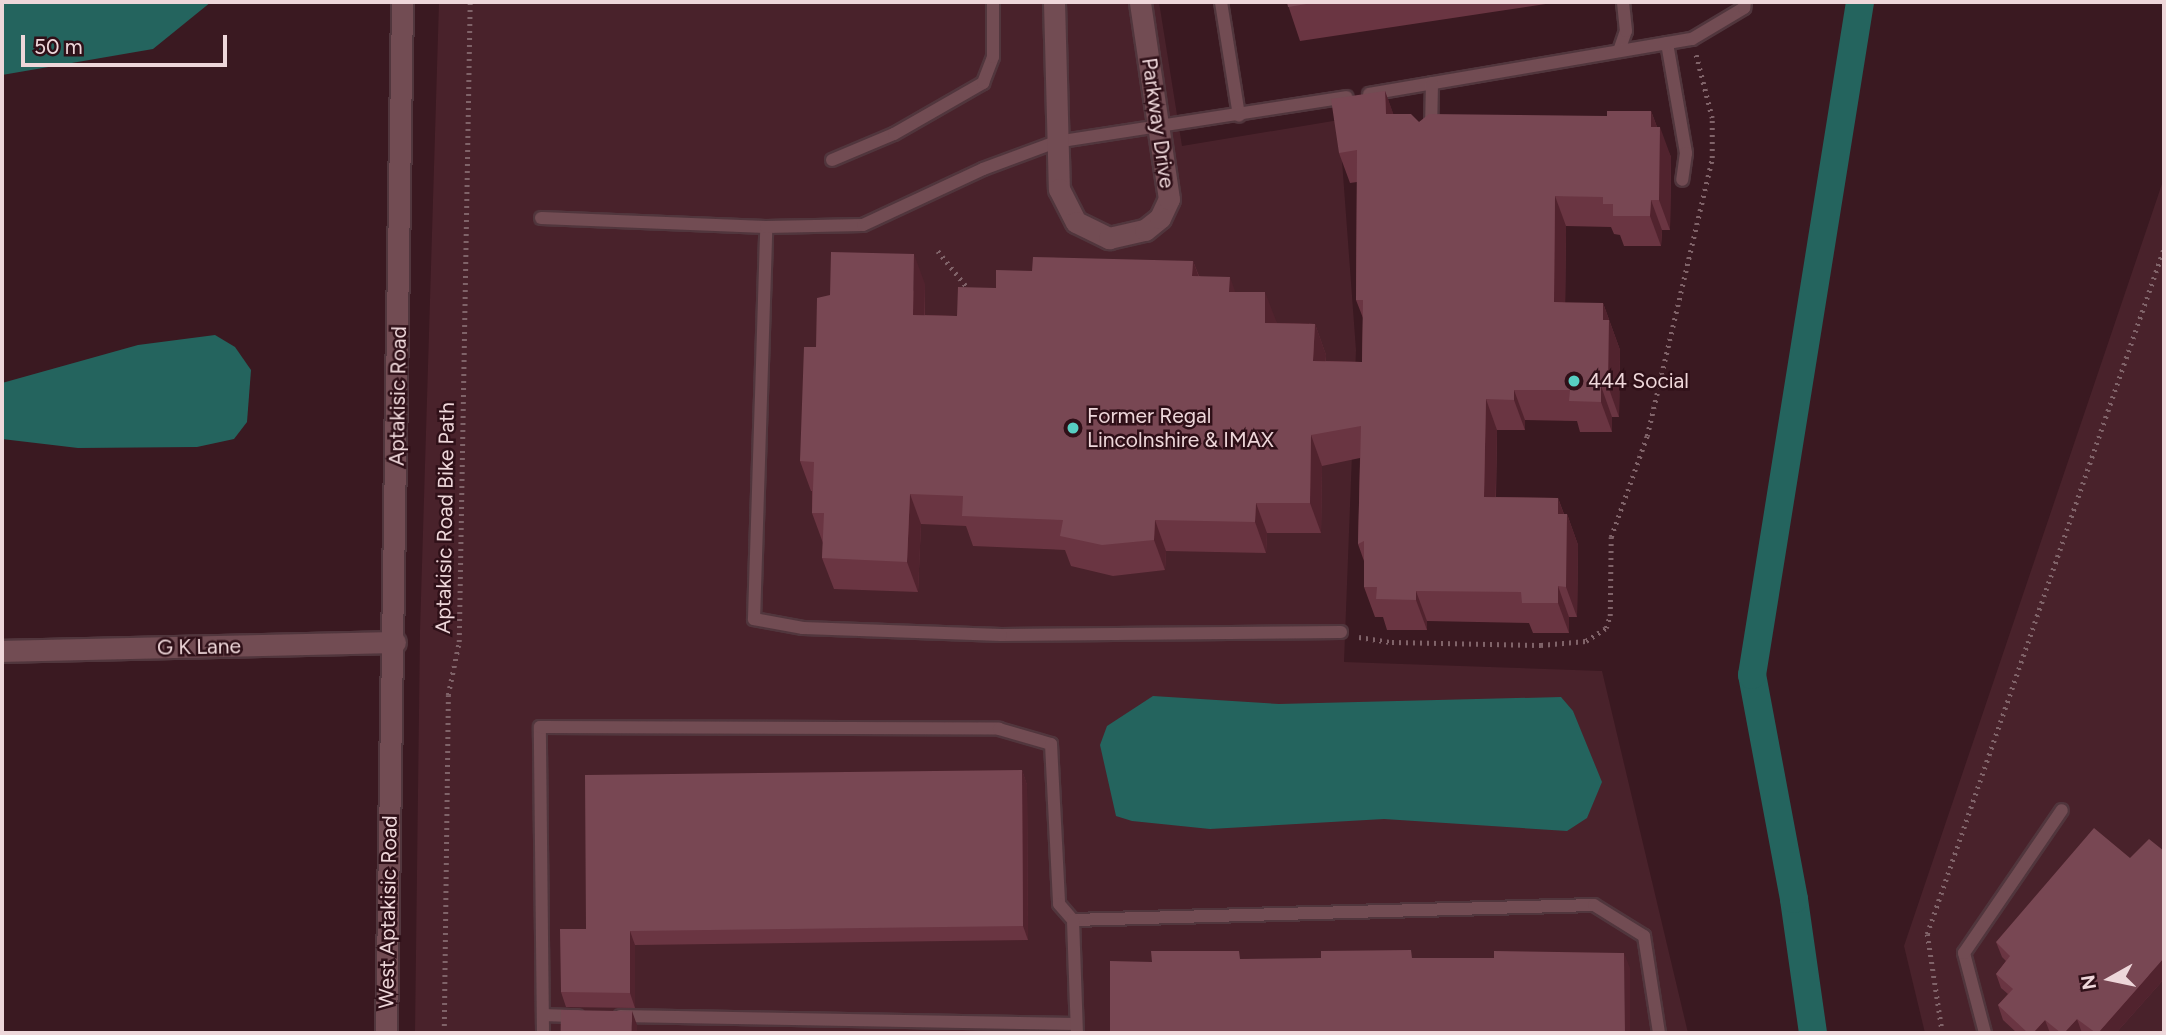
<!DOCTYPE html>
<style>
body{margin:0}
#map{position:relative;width:2166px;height:1035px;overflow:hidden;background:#3a1921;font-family:Figtree,sans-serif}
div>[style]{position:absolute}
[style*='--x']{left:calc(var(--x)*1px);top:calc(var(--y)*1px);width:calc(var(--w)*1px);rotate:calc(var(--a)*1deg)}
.built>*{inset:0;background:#49222b}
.water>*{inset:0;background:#24645e}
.canal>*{height:28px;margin:-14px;padding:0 14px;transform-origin:14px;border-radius:14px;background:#24645e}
.path>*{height:4.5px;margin-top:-2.25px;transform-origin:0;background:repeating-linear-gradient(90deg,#806369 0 2px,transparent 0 7px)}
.roads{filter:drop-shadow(2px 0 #51363d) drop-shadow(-2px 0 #51363d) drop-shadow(0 2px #51363d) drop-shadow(0 -2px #51363d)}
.lane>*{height:12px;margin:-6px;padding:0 6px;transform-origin:6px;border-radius:6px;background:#724c53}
.street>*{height:21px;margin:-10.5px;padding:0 10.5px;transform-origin:10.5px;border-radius:10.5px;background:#724c53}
.secondary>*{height:21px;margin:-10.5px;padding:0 10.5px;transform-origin:10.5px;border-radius:10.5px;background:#724c53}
.wall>*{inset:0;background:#6a3542}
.shaded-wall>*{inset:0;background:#51232e}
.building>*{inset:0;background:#784753;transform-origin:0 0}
.dots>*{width:19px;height:19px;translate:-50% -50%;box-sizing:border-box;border:4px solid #2f1018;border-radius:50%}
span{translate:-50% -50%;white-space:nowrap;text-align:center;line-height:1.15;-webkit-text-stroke:5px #2f1018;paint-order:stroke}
.street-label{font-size:21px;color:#eed7da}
.poi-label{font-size:21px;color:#eed7da}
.left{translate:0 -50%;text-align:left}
.frame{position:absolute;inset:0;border:4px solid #eed7da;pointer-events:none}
.north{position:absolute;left:2075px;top:944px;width:70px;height:70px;-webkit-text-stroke:5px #2f1018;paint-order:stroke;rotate:261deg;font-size:19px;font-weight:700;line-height:28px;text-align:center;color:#eed7da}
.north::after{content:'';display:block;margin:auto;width:24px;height:32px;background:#eed7da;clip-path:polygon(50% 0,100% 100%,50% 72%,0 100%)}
.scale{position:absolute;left:21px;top:35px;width:206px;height:32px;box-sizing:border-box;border:4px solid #eed7da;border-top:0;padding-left:9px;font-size:21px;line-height:24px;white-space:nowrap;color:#eed7da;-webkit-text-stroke:5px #2f1018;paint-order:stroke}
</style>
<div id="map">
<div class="built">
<i style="clip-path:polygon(439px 2px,1159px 2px,1182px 146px,1339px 120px,1356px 350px,1344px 662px,1602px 671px,1688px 1033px,415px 1033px,420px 631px)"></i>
<i style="clip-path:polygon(2164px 178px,2164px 1033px,1925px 1033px,1904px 946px)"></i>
</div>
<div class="water">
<i style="clip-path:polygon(2px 2px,211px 2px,153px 49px,2px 75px)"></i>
<i style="clip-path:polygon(215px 335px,235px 347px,251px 370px,247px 422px,234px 439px,197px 447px,78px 448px,2px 439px,2px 383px,138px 345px)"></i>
<i style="clip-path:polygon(1153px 696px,1279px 704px,1561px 697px,1573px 711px,1602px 782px,1587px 818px,1567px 831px,1384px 819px,1210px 829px,1132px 821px,1116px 816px,1100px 745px,1107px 726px)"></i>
</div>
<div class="canal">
<i style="--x:1813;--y:1033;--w:135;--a:-98.1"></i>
<i style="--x:1794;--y:899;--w:228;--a:-100.6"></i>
<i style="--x:1752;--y:675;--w:682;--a:-80.88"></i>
</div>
<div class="path">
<i style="--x:938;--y:251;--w:53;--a:51.2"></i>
<i style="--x:1359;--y:637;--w:33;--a:9"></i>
<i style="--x:1392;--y:642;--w:149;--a:1.2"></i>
<i style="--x:1541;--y:645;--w:45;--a:-5.1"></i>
<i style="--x:1586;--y:641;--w:24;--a:-33"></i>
<i style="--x:1606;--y:628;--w:13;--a:-72"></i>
<i style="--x:1610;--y:616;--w:79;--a:-89.3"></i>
<i style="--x:1611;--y:537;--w:107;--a:-70.4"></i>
<i style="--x:1647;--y:436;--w:285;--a:-76.8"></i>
<i style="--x:1712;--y:158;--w:40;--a:-90"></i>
<i style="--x:1712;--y:118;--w:65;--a:-104.3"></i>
<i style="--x:444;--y:1033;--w:338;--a:-89.3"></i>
<i style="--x:448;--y:695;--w:54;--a:-78.3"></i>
<i style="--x:459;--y:642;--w:640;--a:-89.02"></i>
<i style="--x:1942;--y:1033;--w:100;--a:-98.6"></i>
<i style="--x:1927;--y:934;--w:726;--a:-70.94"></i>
</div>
<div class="roads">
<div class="lane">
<i style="--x:1221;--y:2;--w:115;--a:81"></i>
<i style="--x:1667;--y:43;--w:112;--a:80.2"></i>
<i style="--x:1686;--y:153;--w:27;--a:98"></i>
<i style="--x:1619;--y:51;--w:21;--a:-71"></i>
<i style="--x:1626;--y:31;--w:29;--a:-96"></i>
<i style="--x:1369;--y:94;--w:328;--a:-9.7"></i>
<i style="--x:1692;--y:39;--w:61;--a:-30.8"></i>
<i style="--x:1744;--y:8;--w:6;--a:-81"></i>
<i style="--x:1431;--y:130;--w:47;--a:-88.8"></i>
<i style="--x:832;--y:160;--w:67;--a:-22.8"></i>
<i style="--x:894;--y:134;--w:103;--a:-29.8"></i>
<i style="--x:983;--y:83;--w:28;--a:-69"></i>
<i style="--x:993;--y:57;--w:55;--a:-90"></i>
<i style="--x:541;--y:218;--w:225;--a:2.3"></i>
<i style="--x:1341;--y:632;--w:340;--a:179.5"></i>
<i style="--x:1001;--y:635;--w:198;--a:-178"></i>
<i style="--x:803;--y:628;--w:50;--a:-169.6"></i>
<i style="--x:754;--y:619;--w:392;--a:-88.2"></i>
<i style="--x:766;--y:227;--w:97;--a:-1.2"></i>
<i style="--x:863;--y:225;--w:132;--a:-25"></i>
<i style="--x:983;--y:169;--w:78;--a:-20.3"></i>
<i style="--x:1056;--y:142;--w:294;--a:-8.8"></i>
<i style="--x:1073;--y:920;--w:521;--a:-1.65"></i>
<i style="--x:1594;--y:905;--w:59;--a:31.8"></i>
<i style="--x:1644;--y:936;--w:98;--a:81.2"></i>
<i style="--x:543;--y:1015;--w:35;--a:2"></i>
<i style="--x:620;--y:1016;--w:456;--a:1"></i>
<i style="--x:543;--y:1033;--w:306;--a:-90.6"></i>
<i style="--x:540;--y:727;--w:459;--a:0.2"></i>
<i style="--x:999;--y:729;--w:54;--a:16.1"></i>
<i style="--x:1051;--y:744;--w:160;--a:87.1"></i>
<i style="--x:1059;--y:904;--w:21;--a:49"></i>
<i style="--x:1073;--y:920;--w:113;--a:88"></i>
<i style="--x:1985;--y:1033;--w:83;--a:-104.7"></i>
<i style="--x:1964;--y:953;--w:173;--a:-55.6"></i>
</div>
<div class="street">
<i style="--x:1054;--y:2;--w:187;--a:88.5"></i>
<i style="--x:1059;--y:189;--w:37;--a:63"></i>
<i style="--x:1076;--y:222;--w:37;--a:26"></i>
<i style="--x:1109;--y:238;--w:37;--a:-13"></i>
<i style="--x:1145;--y:230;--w:19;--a:-39"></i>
<i style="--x:1160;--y:218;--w:21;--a:-65"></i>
<i style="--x:1169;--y:199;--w:199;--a:-98.4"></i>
<i style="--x:2;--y:651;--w:393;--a:-1.3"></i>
</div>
<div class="secondary">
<i style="--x:386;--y:1033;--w:1031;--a:-89.11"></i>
</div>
</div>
<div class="wall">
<i style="clip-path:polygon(1287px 2px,1559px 2px,1300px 41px)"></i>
<i style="clip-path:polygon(1385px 91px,1393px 114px,1419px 122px,1607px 116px,1651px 111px,1657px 127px,1671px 157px,1670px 230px,1662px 230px,1661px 246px,1624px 246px,1620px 235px,1614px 234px,1611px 227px,1566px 226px,1565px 303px,1603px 303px,1620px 350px,1619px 417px,1612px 417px,1612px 432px,1580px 432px,1577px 421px,1525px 420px,1525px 430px,1497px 430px,1496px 497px,1558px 498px,1564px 514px,1567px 514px,1578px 545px,1577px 617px,1569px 617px,1569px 633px,1533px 633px,1529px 623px,1427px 621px,1427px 630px,1387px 630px,1383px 617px,1375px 617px,1364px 587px,1364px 561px,1358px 544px,1360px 458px,1322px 466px,1321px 533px,1267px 533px,1266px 553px,1166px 551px,1165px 570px,1113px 576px,1071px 566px,1065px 550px,973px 546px,966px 526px,921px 524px,918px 592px,834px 589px,822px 558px,823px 543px,812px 513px,812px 491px,811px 491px,800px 461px,816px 347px,925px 284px,925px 315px,957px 316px,1032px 271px,1193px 261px,1199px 276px,1235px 292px,1277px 323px,1315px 324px,1326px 355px,1326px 361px,1362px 362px,1363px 318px,1356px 300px,1357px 182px,1350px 183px,1339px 153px)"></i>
<i style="clip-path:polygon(1022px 770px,1027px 785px,1028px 940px,635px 945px,635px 1008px,566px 1007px,561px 992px,586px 929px)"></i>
<i style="clip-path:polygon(1996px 942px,2164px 979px,2116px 1033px,2017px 1033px,2003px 1020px,1998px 1005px,2008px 994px,2001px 988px,1996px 974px,2006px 961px,2002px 957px)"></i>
</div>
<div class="shaded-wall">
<i style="clip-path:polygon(1385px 91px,1396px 121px,1386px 114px)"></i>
<i style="clip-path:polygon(1651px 111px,1660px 135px,1660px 127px,1671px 157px,1670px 230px,1659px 200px,1651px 127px)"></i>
<i style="clip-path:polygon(1555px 196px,1566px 226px,1565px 333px,1554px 302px)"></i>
<i style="clip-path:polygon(1651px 200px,1662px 230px,1661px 246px,1650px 216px)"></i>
<i style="clip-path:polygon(914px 254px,925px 284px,924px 345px,913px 315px)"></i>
<i style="clip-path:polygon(1193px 261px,1204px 291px,1192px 276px)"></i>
<i style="clip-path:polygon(1230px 277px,1241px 308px,1229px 292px)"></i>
<i style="clip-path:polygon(1265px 292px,1277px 323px,1265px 323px)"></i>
<i style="clip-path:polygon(1603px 303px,1620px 350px,1619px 417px,1608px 386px,1603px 320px)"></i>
<i style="clip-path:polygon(1315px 324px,1326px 355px,1324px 391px,1313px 361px)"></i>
<i style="clip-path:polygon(1601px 386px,1612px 417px,1612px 432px,1601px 402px)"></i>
<i style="clip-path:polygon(1514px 390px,1525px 420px,1525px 430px,1514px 400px)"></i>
<i style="clip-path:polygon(1486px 399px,1497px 430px,1495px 527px,1484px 497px)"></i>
<i style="clip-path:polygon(1311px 435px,1322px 466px,1321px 533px,1310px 503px)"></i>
<i style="clip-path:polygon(910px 494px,921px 524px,918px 592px,907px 562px)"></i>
<i style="clip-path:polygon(1558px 498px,1567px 523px,1567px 514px,1578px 545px,1577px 617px,1566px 587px,1558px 514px)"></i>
<i style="clip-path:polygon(1256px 503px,1267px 533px,1266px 553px,1255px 522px)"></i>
<i style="clip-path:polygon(1155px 520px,1166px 551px,1165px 570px,1154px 540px)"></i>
<i style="clip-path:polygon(1558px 586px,1569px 617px,1569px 633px,1558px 603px)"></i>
<i style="clip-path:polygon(1416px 591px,1427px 621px,1427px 630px,1416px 600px)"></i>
<i style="clip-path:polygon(1022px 770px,1027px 785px,1028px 940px,1023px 926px)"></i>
<i style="clip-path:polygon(630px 931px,635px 945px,635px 1008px,630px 993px)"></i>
<i style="clip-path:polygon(1624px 953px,1630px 968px,1630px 1033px,1625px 1033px)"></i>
<i style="clip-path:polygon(2164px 958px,2164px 979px,2116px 1033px,2098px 1033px)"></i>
<i style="clip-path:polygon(632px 1011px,637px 1025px,637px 1033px,632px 1033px)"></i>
<i style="clip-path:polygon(2077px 1019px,2082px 1033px,2064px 1033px)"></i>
<i style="clip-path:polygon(2045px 1020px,2050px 1033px,2033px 1033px)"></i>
</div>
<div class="building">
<i style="clip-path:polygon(1287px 2px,1319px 2px,1288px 7px)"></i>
<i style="clip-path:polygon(1385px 91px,1386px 114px,1411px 114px,1419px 122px,1429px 114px,1607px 116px,1607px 111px,1651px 111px,1651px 127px,1660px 127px,1659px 200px,1651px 200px,1650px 216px,1613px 216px,1613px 204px,1603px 204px,1603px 197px,1555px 196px,1554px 302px,1603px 303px,1603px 320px,1609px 320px,1608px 386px,1601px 386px,1601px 402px,1569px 401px,1570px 390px,1514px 390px,1514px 400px,1486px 399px,1484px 497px,1558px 498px,1558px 514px,1567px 514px,1566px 587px,1558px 586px,1558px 603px,1522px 603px,1521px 592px,1416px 591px,1416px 600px,1376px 599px,1377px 587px,1364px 587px,1364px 541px,1358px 544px,1361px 426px,1311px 435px,1310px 503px,1256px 503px,1255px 522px,1155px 520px,1154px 540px,1102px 545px,1060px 536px,1063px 520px,962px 516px,963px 496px,910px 494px,907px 562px,822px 558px,824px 513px,812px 513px,814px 462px,800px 461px,804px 347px,816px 347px,817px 298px,830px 295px,831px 252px,914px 254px,913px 315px,957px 316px,958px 287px,996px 288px,996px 270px,1032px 271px,1033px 257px,1193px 261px,1192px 276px,1230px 277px,1229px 292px,1265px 292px,1265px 323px,1315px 324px,1313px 361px,1362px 362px,1363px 300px,1356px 300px,1357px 150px,1339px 153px,1331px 99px)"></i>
<i style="clip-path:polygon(1022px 770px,1023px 926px,630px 931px,630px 993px,561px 992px,560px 929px,586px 929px,585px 775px)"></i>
<i style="clip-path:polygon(2094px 828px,2130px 858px,2149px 839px,2164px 851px,2164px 958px,2098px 1033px,2096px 1033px,2077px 1019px,2064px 1033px,2061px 1033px,2045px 1020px,2033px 1033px,2028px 1033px,1998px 1005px,2013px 989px,1996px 974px,2010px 956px,1996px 942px)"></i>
<i style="clip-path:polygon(1411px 950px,1412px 958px,1494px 958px,1494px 951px,1624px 953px,1625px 1033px,1110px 1033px,1110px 961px,1152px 962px,1151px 951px,1239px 951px,1240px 959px,1321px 958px,1321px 951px)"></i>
<i style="left:561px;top:1010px;width:71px;height:23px;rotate:1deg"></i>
</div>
<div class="dots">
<i style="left:1574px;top:381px;background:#57cec2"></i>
<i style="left:1073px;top:428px;background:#57cec2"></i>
</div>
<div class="street-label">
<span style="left:1158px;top:123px;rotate:82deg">Parkway Drive</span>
<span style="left:398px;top:396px;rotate:-89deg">Aptakisic Road</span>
<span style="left:445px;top:518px;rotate:-89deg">Aptakisic Road Bike Path</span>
<span style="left:199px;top:647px;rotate:-1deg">G K Lane</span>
<span style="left:388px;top:912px;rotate:-89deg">West Aptakisic Road</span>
</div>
<div class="poi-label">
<span class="left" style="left:1588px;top:381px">444 Social</span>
<span class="left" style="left:1087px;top:428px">Former Regal<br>Lincolnshire &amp; IMAX</span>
</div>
<div class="frame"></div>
<div class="north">N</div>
<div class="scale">50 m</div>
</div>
